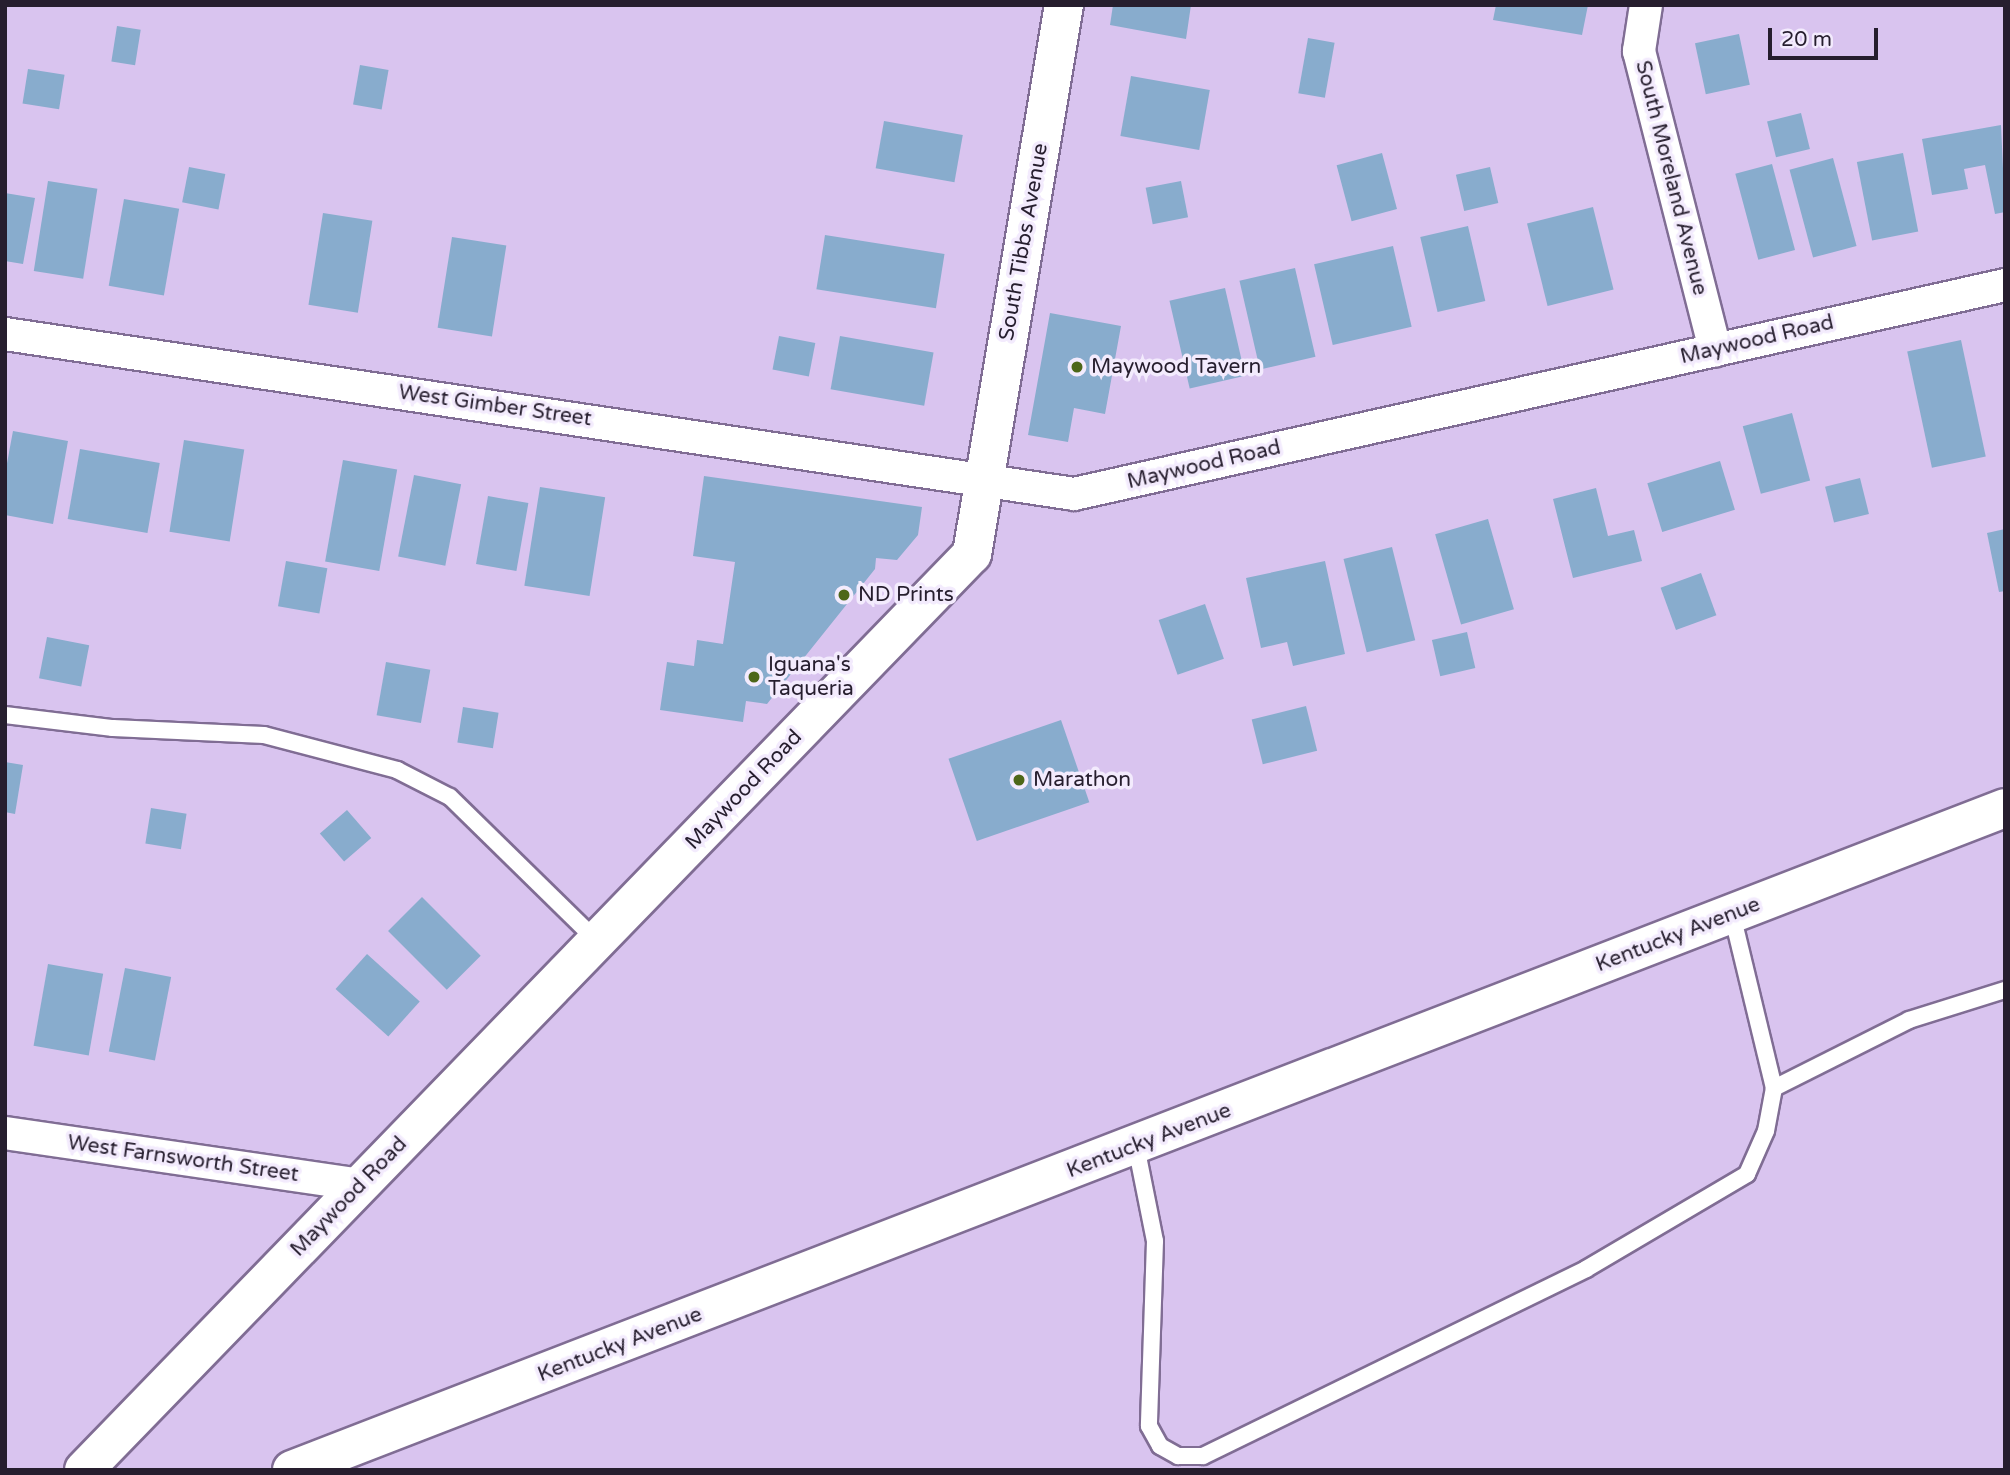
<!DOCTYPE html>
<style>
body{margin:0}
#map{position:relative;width:2010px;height:1475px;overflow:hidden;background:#d9c4ef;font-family:"Varela Round",sans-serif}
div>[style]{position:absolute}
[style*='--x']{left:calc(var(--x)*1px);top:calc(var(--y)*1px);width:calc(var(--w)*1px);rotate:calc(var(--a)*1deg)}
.building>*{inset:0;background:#88accd;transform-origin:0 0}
.roads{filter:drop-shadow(2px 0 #806d94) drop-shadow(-2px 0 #806d94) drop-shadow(0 2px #806d94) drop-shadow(0 -2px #806d94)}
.lane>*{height:16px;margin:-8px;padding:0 8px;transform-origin:8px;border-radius:8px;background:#fff}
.street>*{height:32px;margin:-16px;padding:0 16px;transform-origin:16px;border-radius:16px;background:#fff}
.secondary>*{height:38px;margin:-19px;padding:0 19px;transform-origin:19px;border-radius:19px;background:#fff}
.primary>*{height:38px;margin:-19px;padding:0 19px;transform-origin:19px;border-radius:19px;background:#fff}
.dots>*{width:19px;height:19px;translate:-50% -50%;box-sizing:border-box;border:4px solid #f3ebfd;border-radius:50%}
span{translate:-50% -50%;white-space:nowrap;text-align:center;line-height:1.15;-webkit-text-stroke:7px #f3ebfd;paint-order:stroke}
.street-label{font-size:21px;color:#261e2e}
.poi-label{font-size:21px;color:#261e2e}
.left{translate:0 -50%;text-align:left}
.frame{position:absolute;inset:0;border:7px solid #261e2e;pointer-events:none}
.scale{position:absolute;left:1768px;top:28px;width:110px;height:32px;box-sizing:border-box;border:4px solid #261e2e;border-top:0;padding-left:9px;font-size:21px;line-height:24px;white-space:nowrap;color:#261e2e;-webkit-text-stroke:5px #f3ebfd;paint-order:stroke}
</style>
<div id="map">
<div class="building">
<i style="clip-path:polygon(1113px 5px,1191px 5px,1186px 39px,1110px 25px)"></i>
<i style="clip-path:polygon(1496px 5px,1588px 5px,1582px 35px,1493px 20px)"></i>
<i style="left:117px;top:26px;width:24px;height:36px;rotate:9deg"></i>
<i style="left:1739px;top:34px;width:52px;height:45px;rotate:78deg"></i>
<i style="left:1308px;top:38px;width:27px;height:56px;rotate:10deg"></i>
<i style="left:360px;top:65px;width:29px;height:40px;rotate:10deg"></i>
<i style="left:28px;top:69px;width:37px;height:35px;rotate:9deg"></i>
<i style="left:1131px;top:76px;width:80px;height:61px;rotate:10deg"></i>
<i style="left:1801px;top:113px;width:37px;height:35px;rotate:76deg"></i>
<i style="left:884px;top:121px;width:80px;height:48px;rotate:10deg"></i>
<i style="clip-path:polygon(2001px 125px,2005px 212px,1995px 214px,1985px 165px,1964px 169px,1968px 189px,1932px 195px,1922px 139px)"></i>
<i style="left:1382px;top:153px;width:58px;height:47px;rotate:75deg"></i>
<i style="left:1903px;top:153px;width:80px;height:47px;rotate:79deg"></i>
<i style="left:1833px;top:158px;width:91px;height:45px;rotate:75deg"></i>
<i style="left:1772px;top:164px;width:89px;height:38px;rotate:75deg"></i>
<i style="left:189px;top:167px;width:37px;height:36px;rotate:11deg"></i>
<i style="left:1490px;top:167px;width:37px;height:35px;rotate:77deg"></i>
<i style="left:48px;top:181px;width:50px;height:91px;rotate:9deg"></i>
<i style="left:1181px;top:181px;width:37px;height:36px;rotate:79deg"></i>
<i style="clip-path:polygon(5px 193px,35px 198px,23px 264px,5px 261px)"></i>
<i style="left:124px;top:199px;width:56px;height:88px;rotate:10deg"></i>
<i style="left:1593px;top:207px;width:85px;height:68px;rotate:76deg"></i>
<i style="left:323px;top:213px;width:50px;height:93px;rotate:9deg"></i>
<i style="left:1468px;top:226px;width:77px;height:49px;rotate:77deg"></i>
<i style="left:825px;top:235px;width:121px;height:55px;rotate:9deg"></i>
<i style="left:452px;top:237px;width:55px;height:92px;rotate:9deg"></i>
<i style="left:1393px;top:246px;width:83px;height:81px;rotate:77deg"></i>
<i style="left:1295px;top:268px;width:91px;height:57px;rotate:77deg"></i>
<i style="left:1225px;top:288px;width:90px;height:57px;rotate:77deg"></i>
<i style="clip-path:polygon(1050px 313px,1121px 326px,1105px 414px,1074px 408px,1068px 442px,1028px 435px)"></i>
<i style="left:779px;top:336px;width:37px;height:34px;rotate:11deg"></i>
<i style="left:840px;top:336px;width:95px;height:54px;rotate:10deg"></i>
<i style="left:1961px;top:340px;width:119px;height:55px;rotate:78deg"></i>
<i style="left:1792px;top:413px;width:70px;height:51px;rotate:75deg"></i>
<i style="clip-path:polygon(13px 431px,68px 441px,53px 524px,5px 515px,5px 474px)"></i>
<i style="left:184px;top:440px;width:61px;height:93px;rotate:9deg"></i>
<i style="left:80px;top:449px;width:81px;height:71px;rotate:10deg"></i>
<i style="left:343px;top:460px;width:55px;height:103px;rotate:10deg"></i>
<i style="left:1720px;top:461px;width:51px;height:76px;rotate:73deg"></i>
<i style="left:414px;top:475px;width:48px;height:83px;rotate:11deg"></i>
<i style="clip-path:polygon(704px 476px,922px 507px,918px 535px,897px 560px,876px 558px,875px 569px,767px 704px,746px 701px,743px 722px,660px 710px,667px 662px,694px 666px,697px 640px,723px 644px,735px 562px,693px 556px)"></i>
<i style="left:1860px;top:478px;width:37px;height:36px;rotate:76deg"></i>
<i style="left:540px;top:487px;width:66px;height:100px;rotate:9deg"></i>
<i style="clip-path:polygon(1596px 488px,1608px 536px,1634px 530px,1642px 561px,1573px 578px,1553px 499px)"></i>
<i style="left:488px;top:496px;width:41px;height:69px;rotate:10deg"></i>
<i style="left:1488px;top:519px;width:94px;height:55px;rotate:74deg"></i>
<i style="clip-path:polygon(2005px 529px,2005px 591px,1999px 592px,1987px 533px)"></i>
<i style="left:1392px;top:547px;width:96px;height:50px;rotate:76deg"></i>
<i style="left:286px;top:561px;width:42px;height:46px;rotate:10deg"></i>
<i style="clip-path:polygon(1325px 561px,1345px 654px,1293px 666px,1287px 642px,1261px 648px,1246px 578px)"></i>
<i style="left:1701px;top:573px;width:45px;height:43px;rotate:70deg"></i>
<i style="left:1205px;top:604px;width:58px;height:49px;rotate:71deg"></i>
<i style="left:1467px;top:632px;width:37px;height:36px;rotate:77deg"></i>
<i style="left:47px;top:637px;width:43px;height:42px;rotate:11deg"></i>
<i style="left:386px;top:662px;width:45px;height:54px;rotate:10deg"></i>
<i style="left:1306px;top:706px;width:46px;height:56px;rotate:76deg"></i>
<i style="left:463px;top:707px;width:36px;height:36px;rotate:9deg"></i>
<i style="left:1061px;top:720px;width:87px;height:119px;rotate:71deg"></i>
<i style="clip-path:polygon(5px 762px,23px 765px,15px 814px,5px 812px)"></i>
<i style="left:151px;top:808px;width:36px;height:36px;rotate:9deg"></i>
<i style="left:347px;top:810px;width:37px;height:36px;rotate:49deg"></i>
<i style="left:422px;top:897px;width:83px;height:48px;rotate:45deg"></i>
<i style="left:367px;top:954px;width:71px;height:47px;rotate:42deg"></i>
<i style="left:48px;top:964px;width:56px;height:83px;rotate:10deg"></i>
<i style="left:125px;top:968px;width:47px;height:85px;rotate:11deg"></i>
</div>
<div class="roads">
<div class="lane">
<i style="--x:5;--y:715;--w:109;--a:6.9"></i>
<i style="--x:113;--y:728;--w:151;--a:2.7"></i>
<i style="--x:264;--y:735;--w:138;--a:14.7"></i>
<i style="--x:397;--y:770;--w:59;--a:27"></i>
<i style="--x:450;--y:797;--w:206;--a:44.4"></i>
<i style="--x:1774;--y:1088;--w:151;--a:-26.7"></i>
<i style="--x:1909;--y:1020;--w:101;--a:-17.4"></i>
<i style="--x:1136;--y:1146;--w:97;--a:78.7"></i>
<i style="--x:1155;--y:1241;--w:185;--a:91.9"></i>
<i style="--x:1149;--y:1426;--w:23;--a:61"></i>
<i style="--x:1160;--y:1446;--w:21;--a:29"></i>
<i style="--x:1178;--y:1456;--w:25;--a:0"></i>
<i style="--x:1203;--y:1456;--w:426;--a:-26"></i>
<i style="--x:1586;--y:1269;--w:187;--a:-30.5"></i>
<i style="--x:1747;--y:1174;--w:47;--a:-66.2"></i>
<i style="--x:1766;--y:1131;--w:44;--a:-79.5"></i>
<i style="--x:1774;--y:1088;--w:179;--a:-103.6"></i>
</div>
<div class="street">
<i style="--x:1646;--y:5;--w:47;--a:98.7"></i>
<i style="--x:1639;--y:51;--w:309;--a:75.7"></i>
<i style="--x:5;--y:334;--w:1081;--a:8.51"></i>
<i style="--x:1074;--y:494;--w:954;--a:-12.65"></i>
<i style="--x:5;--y:1133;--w:360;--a:8.3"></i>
</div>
<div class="secondary">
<i style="--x:84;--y:1470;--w:1276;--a:-45.89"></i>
<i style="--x:972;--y:554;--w:557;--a:-80.49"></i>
</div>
<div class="primary">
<i style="--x:292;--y:1470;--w:1836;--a:-21.13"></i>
</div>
</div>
<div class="dots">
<i style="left:1077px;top:367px;background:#4d6719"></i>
<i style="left:844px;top:595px;background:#4d6719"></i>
<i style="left:754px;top:677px;background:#4d6719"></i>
<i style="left:1019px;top:780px;background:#4d6719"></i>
</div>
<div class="street-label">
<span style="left:1671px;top:178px;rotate:76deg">South Moreland Avenue</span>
<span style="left:1024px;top:242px;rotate:-80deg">South Tibbs Avenue</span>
<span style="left:1757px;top:340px;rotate:-13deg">Maywood Road</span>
<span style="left:495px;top:406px;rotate:8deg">West Gimber Street</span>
<span style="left:1204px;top:465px;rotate:-13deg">Maywood Road</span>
<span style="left:744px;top:790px;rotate:-46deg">Maywood Road</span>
<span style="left:1678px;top:935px;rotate:-21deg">Kentucky Avenue</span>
<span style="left:1149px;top:1141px;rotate:-21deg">Kentucky Avenue</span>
<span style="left:183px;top:1159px;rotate:8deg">West Farnsworth Street</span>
<span style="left:349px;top:1197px;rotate:-46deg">Maywood Road</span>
<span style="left:620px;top:1345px;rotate:-21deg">Kentucky Avenue</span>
</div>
<div class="poi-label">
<span class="left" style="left:1091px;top:367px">Maywood Tavern</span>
<span class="left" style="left:858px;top:595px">ND Prints</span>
<span class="left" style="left:768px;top:677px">Iguana's<br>Taqueria</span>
<span class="left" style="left:1033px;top:780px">Marathon</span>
</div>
<div class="frame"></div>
<div class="scale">20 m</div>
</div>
